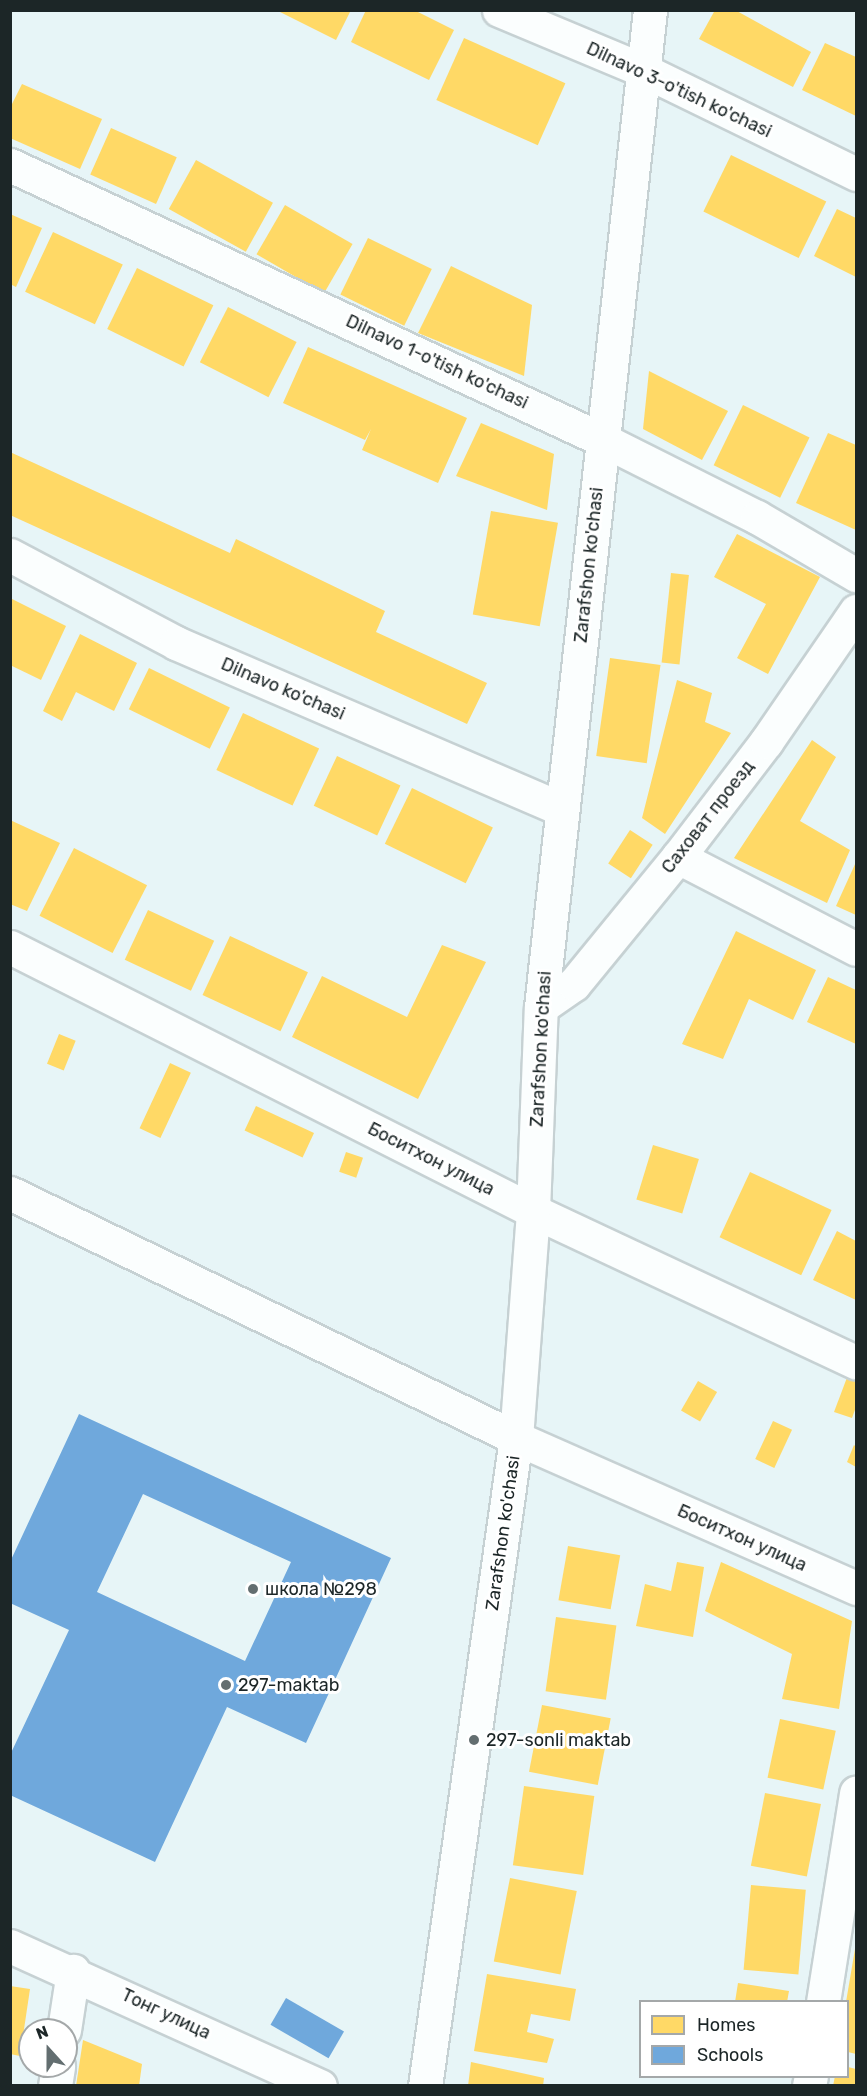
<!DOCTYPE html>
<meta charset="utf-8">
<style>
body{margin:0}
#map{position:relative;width:867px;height:2096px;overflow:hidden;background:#e7f5f7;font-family:Rubik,sans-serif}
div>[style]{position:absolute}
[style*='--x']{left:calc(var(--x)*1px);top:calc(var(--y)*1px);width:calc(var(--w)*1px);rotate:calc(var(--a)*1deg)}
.homes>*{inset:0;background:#ffd966;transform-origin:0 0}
.schools>*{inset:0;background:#6fa8dc;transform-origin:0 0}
.roads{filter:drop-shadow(2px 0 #c6d1d3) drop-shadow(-2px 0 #c6d1d3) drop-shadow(0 2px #c6d1d3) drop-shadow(0 -2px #c6d1d3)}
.minor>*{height:33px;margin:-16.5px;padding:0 16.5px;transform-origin:16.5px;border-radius:16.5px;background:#fbfefe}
.dots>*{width:16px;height:16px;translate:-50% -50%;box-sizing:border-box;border:3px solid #fff;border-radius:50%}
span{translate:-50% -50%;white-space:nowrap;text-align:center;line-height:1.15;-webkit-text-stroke:6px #fff;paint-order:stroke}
.street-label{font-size:18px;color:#1c2627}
.poi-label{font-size:18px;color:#1c2627}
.left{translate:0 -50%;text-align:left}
.frame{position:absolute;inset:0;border:12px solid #1c2627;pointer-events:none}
.legend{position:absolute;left:639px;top:2000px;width:210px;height:78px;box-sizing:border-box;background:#fff;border:2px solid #a4a8a9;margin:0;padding:8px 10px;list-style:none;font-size:18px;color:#1c2627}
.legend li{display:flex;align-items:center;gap:12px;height:30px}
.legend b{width:30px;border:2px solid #a4a8a9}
.north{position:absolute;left:18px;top:2018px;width:60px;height:60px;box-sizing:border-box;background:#fff;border:2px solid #a4a8a9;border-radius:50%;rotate:339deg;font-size:16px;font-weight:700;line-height:24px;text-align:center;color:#1c2627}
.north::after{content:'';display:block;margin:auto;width:21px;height:27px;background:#636e70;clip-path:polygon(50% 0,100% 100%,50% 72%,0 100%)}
</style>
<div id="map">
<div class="homes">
<i style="clip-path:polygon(276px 10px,351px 10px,336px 40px)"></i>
<i style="clip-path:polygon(366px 10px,414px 10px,454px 30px,429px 80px,351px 42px)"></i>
<i style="clip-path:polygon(715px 10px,735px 10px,811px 52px,793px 87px,699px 39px)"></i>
<i style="left:464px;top:38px;width:111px;height:68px;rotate:24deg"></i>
<i style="clip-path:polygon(825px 43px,856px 57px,856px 116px,802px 90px)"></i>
<i style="clip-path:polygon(22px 84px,102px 119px,80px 169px,10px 138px,10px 108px)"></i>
<i style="left:111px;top:128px;width:72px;height:51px;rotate:24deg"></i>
<i style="left:731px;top:155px;width:106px;height:63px;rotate:26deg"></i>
<i style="left:196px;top:160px;width:88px;height:56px;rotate:29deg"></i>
<i style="left:285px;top:205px;width:78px;height:57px;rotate:30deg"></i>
<i style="clip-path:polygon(837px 209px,856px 218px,856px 277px,814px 256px)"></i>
<i style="clip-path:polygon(10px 214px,42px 228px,16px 287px,10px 284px)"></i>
<i style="left:53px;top:232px;width:77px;height:66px;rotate:25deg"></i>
<i style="left:368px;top:238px;width:71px;height:63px;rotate:26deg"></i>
<i style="clip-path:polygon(451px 266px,532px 305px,524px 376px,418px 333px)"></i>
<i style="left:137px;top:268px;width:85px;height:68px;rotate:26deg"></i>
<i style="left:228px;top:307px;width:77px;height:62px;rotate:27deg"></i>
<i style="clip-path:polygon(308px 347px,467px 418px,438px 483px,362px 450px,371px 429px,365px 440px,283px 403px)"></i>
<i style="clip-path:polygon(649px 371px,728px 411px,702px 460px,643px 429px)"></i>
<i style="left:743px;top:405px;width:74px;height:67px;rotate:26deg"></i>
<i style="clip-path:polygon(481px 423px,554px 454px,547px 510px,456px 476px)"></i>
<i style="clip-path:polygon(828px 433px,856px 445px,856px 530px,796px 503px)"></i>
<i style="clip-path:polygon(10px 452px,230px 553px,236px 539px,385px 611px,376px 632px,487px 683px,467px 724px,10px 515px)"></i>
<i style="left:491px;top:511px;width:68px;height:105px;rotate:10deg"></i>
<i style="clip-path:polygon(737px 534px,820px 577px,768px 674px,737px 658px,766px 604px,714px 577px)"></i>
<i style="left:671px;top:573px;width:18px;height:90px;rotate:6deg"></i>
<i style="clip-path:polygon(10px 598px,66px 626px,41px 680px,10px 665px)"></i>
<i style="clip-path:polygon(80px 634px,137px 663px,114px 711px,76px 692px,62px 721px,43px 711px)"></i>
<i style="left:610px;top:658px;width:51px;height:99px;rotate:8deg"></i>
<i style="left:149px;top:668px;width:90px;height:46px;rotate:26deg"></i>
<i style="clip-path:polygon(677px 680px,712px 693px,705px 722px,731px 733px,665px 834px,642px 818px)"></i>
<i style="left:243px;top:713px;width:84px;height:63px;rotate:25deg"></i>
<i style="clip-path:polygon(812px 740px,836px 757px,800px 821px,850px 850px,827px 903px,734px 858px)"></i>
<i style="left:337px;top:756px;width:70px;height:55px;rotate:25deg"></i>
<i style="left:412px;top:788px;width:90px;height:62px;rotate:26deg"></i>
<i style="clip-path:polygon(10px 820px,60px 843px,27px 911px,10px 904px)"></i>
<i style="left:630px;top:830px;width:27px;height:40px;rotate:33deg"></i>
<i style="left:74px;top:848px;width:82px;height:76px;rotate:27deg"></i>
<i style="clip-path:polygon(856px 862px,856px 915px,836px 906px)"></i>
<i style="left:148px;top:910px;width:73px;height:55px;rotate:25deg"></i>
<i style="clip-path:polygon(736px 931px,816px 970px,793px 1020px,749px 999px,723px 1059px,682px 1044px)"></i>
<i style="left:230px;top:936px;width:86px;height:65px;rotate:25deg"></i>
<i style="clip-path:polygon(442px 945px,486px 962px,418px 1099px,292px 1037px,322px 976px,407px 1017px)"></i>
<i style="clip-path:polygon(828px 977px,856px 990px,856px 1044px,807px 1022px)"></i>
<i style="left:59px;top:1034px;width:18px;height:32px;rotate:22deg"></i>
<i style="left:170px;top:1063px;width:23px;height:72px;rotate:25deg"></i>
<i style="left:256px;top:1106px;width:64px;height:27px;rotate:25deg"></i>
<i style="left:653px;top:1145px;width:48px;height:57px;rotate:17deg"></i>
<i style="left:346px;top:1152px;width:18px;height:21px;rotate:19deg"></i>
<i style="left:750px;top:1172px;width:90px;height:72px;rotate:25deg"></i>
<i style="clip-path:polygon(837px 1231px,856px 1241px,856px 1300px,813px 1280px)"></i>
<i style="clip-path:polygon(851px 1367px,856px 1370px,856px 1407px,852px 1418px,834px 1412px)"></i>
<i style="left:698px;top:1381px;width:22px;height:34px;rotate:30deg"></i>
<i style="left:773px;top:1421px;width:21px;height:42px;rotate:25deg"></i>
<i style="clip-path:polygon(854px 1445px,856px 1447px,856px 1467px,847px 1462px)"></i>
<i style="left:568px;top:1546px;width:53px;height:55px;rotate:10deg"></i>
<i style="clip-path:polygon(677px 1562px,704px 1567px,693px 1637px,636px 1626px,645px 1584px,671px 1591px)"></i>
<i style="clip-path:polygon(721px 1562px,852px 1621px,839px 1709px,782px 1699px,792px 1654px,705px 1611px)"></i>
<i style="left:556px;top:1617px;width:61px;height:75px;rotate:8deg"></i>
<i style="left:542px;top:1705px;width:70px;height:68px;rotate:11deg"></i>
<i style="left:780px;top:1719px;width:57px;height:60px;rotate:12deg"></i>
<i style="left:524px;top:1786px;width:71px;height:80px;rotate:8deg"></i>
<i style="left:765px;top:1793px;width:57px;height:74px;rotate:11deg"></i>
<i style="left:510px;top:1878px;width:68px;height:85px;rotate:11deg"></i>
<i style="left:751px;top:1885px;width:55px;height:85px;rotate:5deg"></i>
<i style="clip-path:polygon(856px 1943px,856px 2054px,848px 2052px,846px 2002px)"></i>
<i style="clip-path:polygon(487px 1974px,576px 1989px,570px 2021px,531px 2014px,527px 2032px,554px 2039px,547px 2063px,474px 2051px)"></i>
<i style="clip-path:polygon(738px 1983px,789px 1991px,787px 2002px,735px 2002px)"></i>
<i style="clip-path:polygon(10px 1986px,30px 1989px,20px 2056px,10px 2054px)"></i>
<i style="clip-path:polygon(83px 2040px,142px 2064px,139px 2086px,76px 2086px)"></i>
<i style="clip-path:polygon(471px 2062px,544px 2078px,543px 2086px,468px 2086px)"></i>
<i style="clip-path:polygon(848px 2067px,856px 2069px,856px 2086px,833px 2086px,835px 2076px,848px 2076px)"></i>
</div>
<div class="schools">
<i style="clip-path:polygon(evenodd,79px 1414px,391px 1558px,306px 1743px,227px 1707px,155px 1862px,10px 1795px,10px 1755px,69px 1630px,10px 1603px,10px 1562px,79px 1414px,143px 1494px,291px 1562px,245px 1661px,97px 1592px,143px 1494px)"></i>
<i style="left:286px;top:1998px;width:67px;height:31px;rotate:30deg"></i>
</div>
<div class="roads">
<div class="minor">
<i style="--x:499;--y:10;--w:158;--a:22.7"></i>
<i style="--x:645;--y:71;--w:235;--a:26"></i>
<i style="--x:10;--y:165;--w:654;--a:24.88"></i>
<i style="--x:603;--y:440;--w:172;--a:26.6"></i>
<i style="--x:757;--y:517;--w:115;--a:30.4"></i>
<i style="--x:10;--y:555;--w:188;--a:27.9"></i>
<i style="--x:176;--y:643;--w:419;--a:23.3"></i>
<i style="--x:678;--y:857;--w:200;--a:27.3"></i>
<i style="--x:10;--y:947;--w:586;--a:26.78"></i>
<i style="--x:533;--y:1211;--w:357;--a:25.1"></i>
<i style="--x:541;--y:1007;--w:40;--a:-34.9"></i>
<i style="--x:574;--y:984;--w:164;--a:-50.7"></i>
<i style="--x:678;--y:857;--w:145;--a:-52.6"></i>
<i style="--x:766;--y:742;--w:159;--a:-55.5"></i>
<i style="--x:10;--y:1193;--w:562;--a:25.84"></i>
<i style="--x:516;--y:1438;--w:372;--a:23.8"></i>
<i style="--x:10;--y:1946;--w:340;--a:24.3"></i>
<i style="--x:823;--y:2002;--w:212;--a:-81"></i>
<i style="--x:64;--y:2030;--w:60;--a:-81.3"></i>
<i style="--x:55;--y:2086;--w:20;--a:-81"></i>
<i style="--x:425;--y:2086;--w:654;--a:-82.01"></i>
<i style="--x:516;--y:1438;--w:228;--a:-85.7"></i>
<i style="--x:533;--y:1211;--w:204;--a:-87.8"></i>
<i style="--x:541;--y:1007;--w:1003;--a:-83.76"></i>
<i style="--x:809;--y:2086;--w:10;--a:-79"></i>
</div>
</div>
<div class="dots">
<i style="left:253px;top:1589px;background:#636e70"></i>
<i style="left:226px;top:1685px;background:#636e70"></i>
<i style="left:474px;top:1740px;background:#636e70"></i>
</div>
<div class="street-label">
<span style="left:679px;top:90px;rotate:25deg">Dilnavo 3-o'tish ko'chasi</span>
<span style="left:437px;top:362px;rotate:25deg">Dilnavo 1-o'tish ko'chasi</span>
<span style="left:589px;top:565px;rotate:-84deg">Zarafshon ko'chasi</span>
<span style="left:283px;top:689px;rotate:23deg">Dilnavo ko'chasi</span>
<span style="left:708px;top:817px;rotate:-52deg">Саховат проезд</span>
<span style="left:541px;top:1049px;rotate:-87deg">Zarafshon ko'chasi</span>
<span style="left:431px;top:1159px;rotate:27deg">Боситхон улица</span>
<span style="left:503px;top:1533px;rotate:-82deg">Zarafshon ko'chasi</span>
<span style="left:742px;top:1538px;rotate:24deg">Боситхон улица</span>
<span style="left:166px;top:2014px;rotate:25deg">Тонг улица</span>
</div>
<div class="poi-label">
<span class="left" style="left:265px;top:1589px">школа №298</span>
<span class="left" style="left:238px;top:1685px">297-maktab</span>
<span class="left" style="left:486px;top:1740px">297-sonli maktab</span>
</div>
<div class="frame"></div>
<ul class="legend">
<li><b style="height:16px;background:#ffd966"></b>Homes</li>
<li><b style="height:16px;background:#6fa8dc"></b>Schools</li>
</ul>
<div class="north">N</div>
</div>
